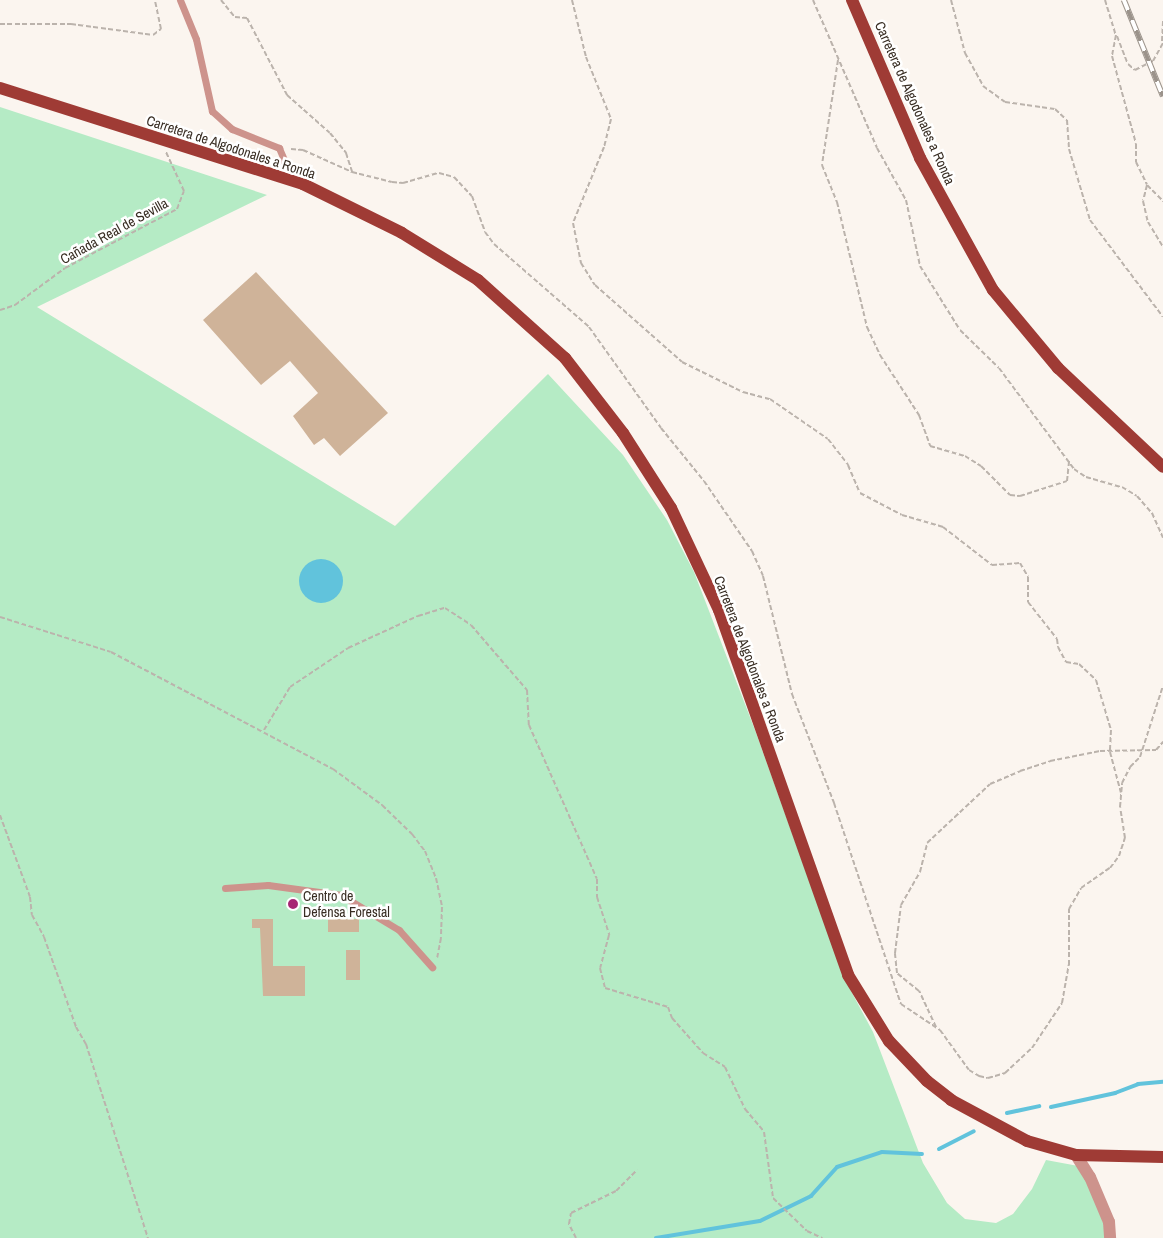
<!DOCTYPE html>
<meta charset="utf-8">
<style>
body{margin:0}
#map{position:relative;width:1163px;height:1238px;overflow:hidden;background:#fbf5ef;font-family:"Archivo Narrow",sans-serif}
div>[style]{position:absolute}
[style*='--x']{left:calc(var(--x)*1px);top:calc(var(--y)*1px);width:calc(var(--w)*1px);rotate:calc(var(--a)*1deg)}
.green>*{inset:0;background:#b5ebc5}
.water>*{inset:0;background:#61c3dc}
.round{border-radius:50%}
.stream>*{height:4px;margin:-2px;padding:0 2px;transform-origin:2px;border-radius:2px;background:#61c3dc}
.building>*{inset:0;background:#cfb399;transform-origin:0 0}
.path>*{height:2px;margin-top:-1px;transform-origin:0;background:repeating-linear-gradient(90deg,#bbb3ac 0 5px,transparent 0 7.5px)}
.service>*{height:7px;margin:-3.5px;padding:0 3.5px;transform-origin:3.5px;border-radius:3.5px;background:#cd938c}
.minor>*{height:12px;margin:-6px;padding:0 6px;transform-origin:6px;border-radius:6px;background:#cd938c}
.primary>*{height:12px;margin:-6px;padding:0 6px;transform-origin:6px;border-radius:6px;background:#9f3b35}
.rail>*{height:5.5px;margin-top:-2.75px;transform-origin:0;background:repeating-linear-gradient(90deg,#fff 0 11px,#9b938b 0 22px);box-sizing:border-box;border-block:1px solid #9b938b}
.dots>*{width:14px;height:14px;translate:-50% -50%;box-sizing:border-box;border:2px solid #fff;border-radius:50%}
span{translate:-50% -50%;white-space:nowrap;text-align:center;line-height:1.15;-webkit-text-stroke:5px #fff;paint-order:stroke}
.street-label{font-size:14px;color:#382d23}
.poi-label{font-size:14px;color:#382d23}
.left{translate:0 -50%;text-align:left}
</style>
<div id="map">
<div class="green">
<i style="clip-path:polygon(0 107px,267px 195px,37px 307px,395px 526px,548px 374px,623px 455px,667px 520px,694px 572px,755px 730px,844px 978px,873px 1032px,923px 1163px,947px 1203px,965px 1219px,996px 1223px,1013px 1214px,1032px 1189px,1046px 1160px,1089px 1168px,1107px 1238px,0 1238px)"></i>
</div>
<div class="water">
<i class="round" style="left:299px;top:559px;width:44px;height:44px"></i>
</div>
<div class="stream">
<i style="--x:1051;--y:1107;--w:66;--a:-12.3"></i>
<i style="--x:1115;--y:1093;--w:25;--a:-21"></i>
<i style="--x:1138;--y:1084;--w:25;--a:-5"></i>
<i style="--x:1007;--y:1113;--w:33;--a:-12"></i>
<i style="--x:939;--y:1149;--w:39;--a:-27"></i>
<i style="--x:656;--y:1238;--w:105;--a:-9.3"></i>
<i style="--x:760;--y:1221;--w:57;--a:-26.1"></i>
<i style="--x:811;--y:1196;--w:39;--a:-48"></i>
<i style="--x:837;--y:1167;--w:47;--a:-18.4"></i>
<i style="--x:882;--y:1152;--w:40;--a:2.9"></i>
</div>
<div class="building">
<i style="clip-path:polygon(256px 272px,388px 413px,340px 456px,324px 438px,314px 445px,293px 416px,318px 393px,290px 361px,261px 385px,203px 320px)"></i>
<i style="clip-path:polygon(252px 919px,273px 919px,273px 966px,305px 966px,305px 996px,263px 996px,260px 928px,252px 928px)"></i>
<i style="left:328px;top:919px;width:31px;height:13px"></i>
<i style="left:346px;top:950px;width:14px;height:30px"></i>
</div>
<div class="path">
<i style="--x:221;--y:0;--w:22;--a:51"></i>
<i style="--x:235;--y:17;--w:12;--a:5"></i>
<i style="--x:247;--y:18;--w:87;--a:62.5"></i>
<i style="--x:287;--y:95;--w:57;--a:41.5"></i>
<i style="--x:330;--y:133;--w:26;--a:51"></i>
<i style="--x:346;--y:153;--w:20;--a:72"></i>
<i style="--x:572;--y:0;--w:59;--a:76.2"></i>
<i style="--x:586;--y:57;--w:67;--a:68"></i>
<i style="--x:611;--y:119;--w:29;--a:104"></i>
<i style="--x:604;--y:147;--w:82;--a:112.2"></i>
<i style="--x:573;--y:223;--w:41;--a:78.7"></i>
<i style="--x:581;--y:263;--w:26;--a:58"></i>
<i style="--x:595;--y:285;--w:116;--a:41.5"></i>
<i style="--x:682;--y:362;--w:68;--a:26.2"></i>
<i style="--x:743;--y:392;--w:28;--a:15"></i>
<i style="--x:770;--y:399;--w:70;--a:34.6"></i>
<i style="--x:828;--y:439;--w:33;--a:52"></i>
<i style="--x:848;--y:465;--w:30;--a:67"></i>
<i style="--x:860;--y:493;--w:47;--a:27.6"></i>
<i style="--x:902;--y:515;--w:43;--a:16.3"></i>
<i style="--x:943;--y:527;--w:62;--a:37.8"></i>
<i style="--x:992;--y:565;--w:28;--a:-4"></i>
<i style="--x:1020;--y:563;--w:16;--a:60"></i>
<i style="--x:1028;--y:577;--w:25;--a:90"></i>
<i style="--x:1028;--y:602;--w:47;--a:51.9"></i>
<i style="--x:1057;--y:639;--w:8;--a:83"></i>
<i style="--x:1058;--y:647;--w:17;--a:62"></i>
<i style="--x:1066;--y:662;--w:13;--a:9"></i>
<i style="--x:1079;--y:664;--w:23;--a:43"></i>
<i style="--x:1096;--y:680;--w:52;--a:73.3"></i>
<i style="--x:1111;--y:730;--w:22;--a:93"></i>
<i style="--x:1110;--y:752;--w:42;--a:75"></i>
<i style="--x:813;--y:0;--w:161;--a:66.6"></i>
<i style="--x:877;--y:148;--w:60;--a:60.9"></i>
<i style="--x:906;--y:200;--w:67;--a:78"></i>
<i style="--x:920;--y:266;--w:75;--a:58"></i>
<i style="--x:960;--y:330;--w:54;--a:44.3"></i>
<i style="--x:999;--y:368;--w:126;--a:53.4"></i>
<i style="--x:1074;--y:469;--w:14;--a:34"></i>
<i style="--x:1086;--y:477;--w:37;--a:16"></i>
<i style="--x:1122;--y:487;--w:17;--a:31"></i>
<i style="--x:1137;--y:496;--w:23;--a:49"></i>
<i style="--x:1152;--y:513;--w:27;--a:66"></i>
<i style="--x:951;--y:0;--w:55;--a:75.2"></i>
<i style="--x:965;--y:53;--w:38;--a:61"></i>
<i style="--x:983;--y:86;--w:27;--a:36"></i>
<i style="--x:1005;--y:102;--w:50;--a:8"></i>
<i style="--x:1055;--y:109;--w:16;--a:43"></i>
<i style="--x:1067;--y:120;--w:29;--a:86"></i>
<i style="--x:1069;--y:149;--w:74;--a:73.5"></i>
<i style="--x:1090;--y:220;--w:121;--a:53"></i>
<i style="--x:1105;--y:0;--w:37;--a:73"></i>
<i style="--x:1116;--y:35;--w:21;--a:101"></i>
<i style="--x:1112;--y:56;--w:91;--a:74.7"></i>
<i style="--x:1136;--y:144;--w:18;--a:90"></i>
<i style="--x:1136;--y:162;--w:25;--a:64"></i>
<i style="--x:1147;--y:185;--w:23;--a:45"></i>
<i style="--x:0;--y:24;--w:71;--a:0"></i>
<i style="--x:71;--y:24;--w:83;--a:7.6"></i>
<i style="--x:153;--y:35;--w:10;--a:-37"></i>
<i style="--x:161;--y:29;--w:30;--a:-102"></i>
<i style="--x:1117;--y:36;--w:30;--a:69"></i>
<i style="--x:1128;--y:64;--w:9;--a:41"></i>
<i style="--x:1135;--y:70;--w:20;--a:-27"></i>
<i style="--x:1153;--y:61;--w:21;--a:-61"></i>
<i style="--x:1162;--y:41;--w:22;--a:-87"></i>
<i style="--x:838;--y:60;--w:106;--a:98.7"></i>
<i style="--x:822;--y:165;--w:40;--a:68"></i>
<i style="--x:837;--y:202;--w:129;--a:76.5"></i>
<i style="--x:867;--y:327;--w:31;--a:65"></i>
<i style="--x:880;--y:355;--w:72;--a:57"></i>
<i style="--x:919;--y:415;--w:33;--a:70"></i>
<i style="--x:930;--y:446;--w:36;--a:16"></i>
<i style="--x:965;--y:456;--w:19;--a:32"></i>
<i style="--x:981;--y:466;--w:41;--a:45"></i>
<i style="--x:1010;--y:495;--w:10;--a:6"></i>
<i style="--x:1020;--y:496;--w:49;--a:-17.7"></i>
<i style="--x:1067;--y:481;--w:20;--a:-84"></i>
<i style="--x:291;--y:149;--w:12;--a:5"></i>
<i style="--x:303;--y:150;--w:54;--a:24.2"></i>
<i style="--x:352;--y:172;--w:41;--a:14"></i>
<i style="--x:392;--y:182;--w:11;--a:5"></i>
<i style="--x:403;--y:183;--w:37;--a:-16"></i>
<i style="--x:439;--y:173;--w:16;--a:15"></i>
<i style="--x:454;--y:177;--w:26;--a:47"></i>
<i style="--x:472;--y:196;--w:38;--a:70"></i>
<i style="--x:485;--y:232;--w:15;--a:53"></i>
<i style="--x:494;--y:244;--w:126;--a:41.1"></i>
<i style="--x:589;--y:327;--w:124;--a:54.5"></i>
<i style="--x:661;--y:428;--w:68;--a:50.9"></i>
<i style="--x:704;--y:481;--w:85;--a:55.6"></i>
<i style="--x:752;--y:551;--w:27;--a:66"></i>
<i style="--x:763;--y:576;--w:122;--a:76.2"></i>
<i style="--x:792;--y:694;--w:117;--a:68.9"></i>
<i style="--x:834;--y:803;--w:212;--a:71.6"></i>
<i style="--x:901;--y:1004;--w:47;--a:33.7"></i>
<i style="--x:940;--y:1030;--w:49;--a:54.1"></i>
<i style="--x:969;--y:1070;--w:12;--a:31"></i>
<i style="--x:979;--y:1076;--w:9;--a:13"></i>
<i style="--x:988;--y:1078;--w:18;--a:-16"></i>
<i style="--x:1005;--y:1073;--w:37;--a:-43"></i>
<i style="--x:1032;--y:1048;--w:54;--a:-56.3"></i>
<i style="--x:1062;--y:1003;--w:39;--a:-80"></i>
<i style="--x:1069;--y:965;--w:56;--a:-90"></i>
<i style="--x:1069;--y:909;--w:24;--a:-60"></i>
<i style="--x:1081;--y:888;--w:35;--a:-35"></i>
<i style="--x:1110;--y:868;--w:15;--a:-53"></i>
<i style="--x:1119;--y:856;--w:19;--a:-72"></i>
<i style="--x:1125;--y:838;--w:31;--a:-99"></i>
<i style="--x:1120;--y:807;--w:24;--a:-85"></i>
<i style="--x:1122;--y:783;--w:18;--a:-63"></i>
<i style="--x:1130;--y:767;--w:14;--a:-45"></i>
<i style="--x:1140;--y:757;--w:75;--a:-72.1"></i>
<i style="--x:1147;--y:185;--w:16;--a:104"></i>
<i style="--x:1143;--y:201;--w:22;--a:77"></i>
<i style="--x:1148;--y:222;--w:29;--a:59"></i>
<i style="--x:0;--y:310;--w:16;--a:-18"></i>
<i style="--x:15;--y:305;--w:62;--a:-36.5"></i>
<i style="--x:65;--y:268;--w:127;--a:-27.8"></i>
<i style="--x:177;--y:209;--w:19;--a:-69"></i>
<i style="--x:184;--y:191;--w:43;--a:-114.8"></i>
<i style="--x:0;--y:617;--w:116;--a:17.5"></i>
<i style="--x:111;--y:652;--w:251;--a:27.8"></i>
<i style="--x:333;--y:769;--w:61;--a:36.3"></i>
<i style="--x:382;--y:805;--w:42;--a:44"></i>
<i style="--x:412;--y:834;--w:21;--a:53"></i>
<i style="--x:425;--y:851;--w:29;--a:68"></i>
<i style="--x:436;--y:878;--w:30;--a:78"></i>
<i style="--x:442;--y:907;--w:31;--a:92"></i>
<i style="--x:441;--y:938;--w:20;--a:101"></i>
<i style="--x:264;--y:730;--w:50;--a:-58.8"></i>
<i style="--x:290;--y:687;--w:70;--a:-33.9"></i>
<i style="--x:348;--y:648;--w:77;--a:-24.6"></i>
<i style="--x:418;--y:616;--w:28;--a:-17"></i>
<i style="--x:445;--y:608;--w:31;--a:33"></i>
<i style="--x:471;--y:625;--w:86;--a:49.3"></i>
<i style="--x:527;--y:690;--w:35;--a:87"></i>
<i style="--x:529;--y:725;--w:168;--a:66.2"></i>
<i style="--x:597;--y:879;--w:18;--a:90"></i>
<i style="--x:597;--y:897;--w:40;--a:72"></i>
<i style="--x:609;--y:935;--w:34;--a:105"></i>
<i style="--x:600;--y:968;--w:21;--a:76"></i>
<i style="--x:605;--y:988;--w:66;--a:16.8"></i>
<i style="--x:668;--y:1007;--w:12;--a:70"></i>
<i style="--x:672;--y:1018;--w:47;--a:48.5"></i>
<i style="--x:703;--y:1053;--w:26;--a:32"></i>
<i style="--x:725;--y:1067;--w:47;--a:64.5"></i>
<i style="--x:745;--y:1109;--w:30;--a:50"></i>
<i style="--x:764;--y:1132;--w:67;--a:82.2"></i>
<i style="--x:773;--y:1198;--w:47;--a:44.1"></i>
<i style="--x:807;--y:1231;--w:17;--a:25"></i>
<i style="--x:0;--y:815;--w:87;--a:69.9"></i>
<i style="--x:30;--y:897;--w:18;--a:84"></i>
<i style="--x:32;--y:915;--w:25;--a:61"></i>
<i style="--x:44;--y:937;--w:96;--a:70.4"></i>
<i style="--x:76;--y:1027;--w:20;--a:60"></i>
<i style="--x:86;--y:1044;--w:204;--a:72.3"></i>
<i style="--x:936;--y:1027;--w:40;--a:-115"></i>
<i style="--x:919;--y:991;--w:28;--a:-141"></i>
<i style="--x:897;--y:973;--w:20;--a:-96"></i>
<i style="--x:895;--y:953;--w:48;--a:-82.9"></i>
<i style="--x:901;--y:905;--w:38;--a:-60"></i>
<i style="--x:920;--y:872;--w:30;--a:-76"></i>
<i style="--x:927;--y:843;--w:86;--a:-43.1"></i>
<i style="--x:990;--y:784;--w:33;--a:-23"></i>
<i style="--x:1020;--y:771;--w:32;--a:-18"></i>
<i style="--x:1050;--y:761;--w:51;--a:-11.3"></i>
<i style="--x:1100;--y:751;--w:56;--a:-1"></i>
<i style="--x:1156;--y:750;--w:11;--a:-49"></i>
<i style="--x:576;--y:1238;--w:16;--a:-117"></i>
<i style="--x:569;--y:1224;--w:11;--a:-80"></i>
<i style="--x:571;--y:1213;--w:50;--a:-26.1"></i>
<i style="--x:616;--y:1191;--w:30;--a:-45"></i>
</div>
<div class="service">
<i style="--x:180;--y:0;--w:42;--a:67.7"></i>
<i style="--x:196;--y:39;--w:74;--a:77.5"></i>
<i style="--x:212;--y:111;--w:27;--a:42"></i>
<i style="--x:232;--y:129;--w:51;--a:22"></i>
<i style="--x:279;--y:148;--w:13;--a:67"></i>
<i style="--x:284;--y:160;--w:17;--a:100"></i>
<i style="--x:225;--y:888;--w:43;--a:-4"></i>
<i style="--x:268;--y:885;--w:74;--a:7.8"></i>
<i style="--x:341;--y:895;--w:68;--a:31.1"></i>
<i style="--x:399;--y:930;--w:50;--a:48.3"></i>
</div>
<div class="minor">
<i style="--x:1076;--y:1155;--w:26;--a:58"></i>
<i style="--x:1090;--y:1177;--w:49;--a:67.1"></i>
<i style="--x:1109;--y:1222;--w:16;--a:86"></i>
</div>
<div class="primary">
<i style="--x:852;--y:0;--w:172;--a:66.7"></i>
<i style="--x:920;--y:158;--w:151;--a:61.1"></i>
<i style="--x:993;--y:290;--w:102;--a:50.2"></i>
<i style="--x:1058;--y:368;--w:144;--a:43.3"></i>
<i style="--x:0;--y:88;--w:318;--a:17.6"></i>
<i style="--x:303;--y:184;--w:110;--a:26.3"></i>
<i style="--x:402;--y:233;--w:89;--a:31.7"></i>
<i style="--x:478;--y:280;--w:117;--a:41.9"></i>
<i style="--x:565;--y:358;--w:95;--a:52.3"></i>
<i style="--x:623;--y:433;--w:89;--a:57.4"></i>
<i style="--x:671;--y:508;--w:113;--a:64.8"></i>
<i style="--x:719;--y:610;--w:387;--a:70.5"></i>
<i style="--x:848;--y:975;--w:78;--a:58.2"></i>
<i style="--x:889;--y:1041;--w:55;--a:46.5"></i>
<i style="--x:927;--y:1081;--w:31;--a:38"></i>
<i style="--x:951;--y:1100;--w:86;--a:28.3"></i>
<i style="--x:1027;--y:1141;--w:51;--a:15.9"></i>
<i style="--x:1076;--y:1155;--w:87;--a:1.3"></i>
</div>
<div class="rail">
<i style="--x:1124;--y:0;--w:104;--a:67.9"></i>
</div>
<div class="dots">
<i style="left:293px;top:904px;background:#a72674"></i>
</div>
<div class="street-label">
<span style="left:915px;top:103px;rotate:66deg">Carretera de Algodonales a Ronda</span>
<span style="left:231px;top:147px;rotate:18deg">Carretera de Algodonales a Ronda</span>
<span style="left:114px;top:231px;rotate:-29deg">Cañada Real de Sevilla</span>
<span style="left:750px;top:659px;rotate:69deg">Carretera de Algodonales a Ronda</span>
</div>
<div class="poi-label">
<span class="left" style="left:303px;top:904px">Centro de<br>Defensa Forestal</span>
</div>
</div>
